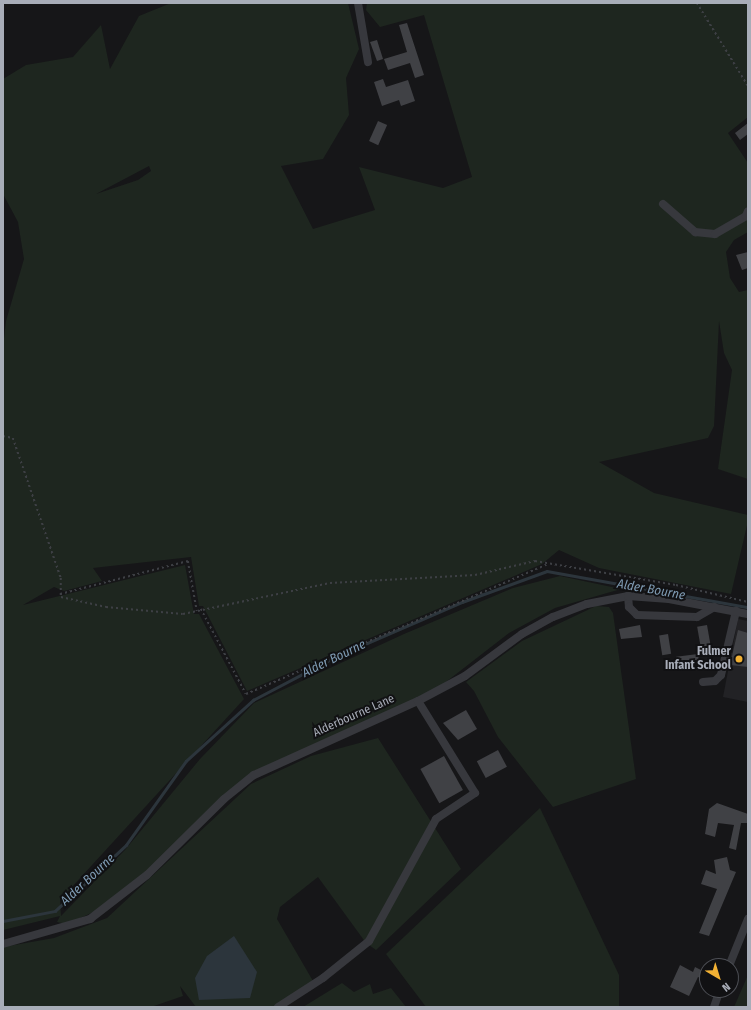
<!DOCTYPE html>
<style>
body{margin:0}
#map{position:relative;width:751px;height:1010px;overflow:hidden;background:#161618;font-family:"Fira Sans Condensed",sans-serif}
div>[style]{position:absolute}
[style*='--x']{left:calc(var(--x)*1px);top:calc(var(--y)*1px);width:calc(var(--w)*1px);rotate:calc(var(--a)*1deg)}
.built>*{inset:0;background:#222225}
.green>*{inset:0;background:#1e261f}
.water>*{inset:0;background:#2c353c}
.stream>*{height:2.5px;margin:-1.25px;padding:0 1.25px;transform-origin:1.25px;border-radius:1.25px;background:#2c353c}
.building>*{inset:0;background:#404145;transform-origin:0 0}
.path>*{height:1.5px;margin-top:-0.75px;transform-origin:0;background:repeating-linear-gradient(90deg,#3d3f44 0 2px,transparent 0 5px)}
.minor>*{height:8px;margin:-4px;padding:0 4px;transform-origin:4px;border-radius:4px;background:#37383d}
.dots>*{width:11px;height:11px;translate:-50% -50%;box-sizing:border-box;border:2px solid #111113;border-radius:50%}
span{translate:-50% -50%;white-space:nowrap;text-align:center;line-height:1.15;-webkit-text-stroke:4px #111113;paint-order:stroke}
.poi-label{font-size:12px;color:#a8adb8;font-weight:700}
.right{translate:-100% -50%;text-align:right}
.street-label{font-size:12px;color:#a8adb8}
.water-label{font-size:13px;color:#7f9bb3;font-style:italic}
.frame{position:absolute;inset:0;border:4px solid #a8adb8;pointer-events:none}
.north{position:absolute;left:699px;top:958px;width:40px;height:40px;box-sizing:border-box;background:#111113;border:1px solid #4d4f55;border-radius:50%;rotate:142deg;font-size:11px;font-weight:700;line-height:16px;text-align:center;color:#a8adb8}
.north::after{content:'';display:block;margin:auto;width:14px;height:18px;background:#f2b134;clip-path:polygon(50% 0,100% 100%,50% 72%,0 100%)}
</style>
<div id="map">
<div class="built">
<i style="clip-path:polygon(738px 619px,748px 621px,748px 702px,723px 697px)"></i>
</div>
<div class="green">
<i style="clip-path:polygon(evenodd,171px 3px,348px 3px,359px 49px,346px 78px,349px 115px,323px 159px,281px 166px,313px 229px,375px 210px,359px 167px,443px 188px,472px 177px,424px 15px,380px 27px,366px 10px,367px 3px,748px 3px,748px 117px,728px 133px,748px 163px,748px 232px,734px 240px,726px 252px,730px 278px,739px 292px,748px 290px,748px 479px,718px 469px,732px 370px,724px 353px,719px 321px,714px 426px,708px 438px,599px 462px,654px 493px,748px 515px,748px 521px,731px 594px,599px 568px,559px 550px,542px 564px,247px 691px,203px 606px,199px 606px,191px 557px,93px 568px,102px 581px,64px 591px,54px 587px,23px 605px,185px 565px,194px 614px,199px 614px,244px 699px,60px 900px,61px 916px,125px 850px,200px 759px,254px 703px,404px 634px,513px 588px,560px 576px,621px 589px,555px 608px,509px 633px,442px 685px,371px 721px,262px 769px,109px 905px,67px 924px,57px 922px,60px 916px,3px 930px,3px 347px,6px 321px,24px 259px,18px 222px,3px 194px,3px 79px,26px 65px,73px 57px,101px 25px,110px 69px,139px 16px,171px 3px,149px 166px,151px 171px,138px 180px,96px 194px,149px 166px)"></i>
<i style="clip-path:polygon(596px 606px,609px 607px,613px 613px,636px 779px,553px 807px,498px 737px,474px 691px,466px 682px,522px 641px)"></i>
<i style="clip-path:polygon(378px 738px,461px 869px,376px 950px,366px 943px,318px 877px,280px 907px,277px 919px,313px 981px,277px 1007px,196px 1007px,180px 986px,183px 996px,151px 1007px,3px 1007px,3px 947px,54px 938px,107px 918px,251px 784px,311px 756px)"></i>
<i style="clip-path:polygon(540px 808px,619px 975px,619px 1007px,426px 1007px,386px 954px)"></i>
<i style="clip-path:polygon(748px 975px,748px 1007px,734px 1007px)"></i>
<i style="clip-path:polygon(342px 983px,354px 992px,370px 984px,373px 994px,391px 988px,406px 1007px,303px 1007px)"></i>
</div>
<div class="water">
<i style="clip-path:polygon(234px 936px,257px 972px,250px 998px,199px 1000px,195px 978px,207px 956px)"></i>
</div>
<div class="stream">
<i style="--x:3;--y:921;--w:53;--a:-10.9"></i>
<i style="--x:55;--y:911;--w:97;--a:-42.9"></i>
<i style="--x:126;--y:845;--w:103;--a:-54.5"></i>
<i style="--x:186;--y:761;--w:91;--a:-42.3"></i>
<i style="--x:253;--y:700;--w:90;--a:-27.7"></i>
<i style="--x:333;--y:658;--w:141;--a:-23.5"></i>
<i style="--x:462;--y:602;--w:90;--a:-20"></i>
<i style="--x:547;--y:571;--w:204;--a:10.2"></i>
<i style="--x:169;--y:1007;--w:4;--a:0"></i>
</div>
<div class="building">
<i style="clip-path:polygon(407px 23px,424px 75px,415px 78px,410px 63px,388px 70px,384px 59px,407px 52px,399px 25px)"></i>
<i style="clip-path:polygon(377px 40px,383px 59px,377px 61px,370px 42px)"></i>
<i style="clip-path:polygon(383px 79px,386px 87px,408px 80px,415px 101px,401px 106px,399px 100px,382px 106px,374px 82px)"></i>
<i style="left:378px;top:121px;width:10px;height:22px;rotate:24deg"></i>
<i style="clip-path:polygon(748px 123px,748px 134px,740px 140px,735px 133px)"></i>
<i style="clip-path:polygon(748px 252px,748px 268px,742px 270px,736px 255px)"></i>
<i style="clip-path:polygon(640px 625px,642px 637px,621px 639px,619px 629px)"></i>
<i style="left:707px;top:625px;width:23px;height:10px;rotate:80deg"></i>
<i style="clip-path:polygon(738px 630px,748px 633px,748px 667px,730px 665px)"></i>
<i style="left:668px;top:634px;width:20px;height:9px;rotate:81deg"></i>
<i style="left:698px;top:654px;width:8px;height:22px;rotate:83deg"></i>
<i style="clip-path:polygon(466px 710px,477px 729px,458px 740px,443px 723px)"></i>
<i style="left:498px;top:750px;width:19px;height:24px;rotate:62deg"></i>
<i style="left:444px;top:756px;width:39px;height:27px;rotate:61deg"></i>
<i style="clip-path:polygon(717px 803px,748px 814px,748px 823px,741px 823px,736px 850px,729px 848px,734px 825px,718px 823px,715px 837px,705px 834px,709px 809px)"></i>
<i style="clip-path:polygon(727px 857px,730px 870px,736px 872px,709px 936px,699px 933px,717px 889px,701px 884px,706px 870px,716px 874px,714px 860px)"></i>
<i style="clip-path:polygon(680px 965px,693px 972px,695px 967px,707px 973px,707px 981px,698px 977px,689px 996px,670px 987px)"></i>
</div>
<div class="path">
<i style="--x:697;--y:3;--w:97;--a:58.4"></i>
<i style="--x:3;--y:436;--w:10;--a:11"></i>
<i style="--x:13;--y:438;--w:148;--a:71.1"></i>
<i style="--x:61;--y:578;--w:19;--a:90"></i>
<i style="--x:61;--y:597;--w:46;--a:12.5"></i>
<i style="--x:106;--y:607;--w:77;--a:5.2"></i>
<i style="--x:183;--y:614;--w:150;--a:-11.9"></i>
<i style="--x:330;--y:583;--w:145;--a:-3.2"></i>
<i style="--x:475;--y:575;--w:62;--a:-13.1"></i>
<i style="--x:535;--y:561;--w:143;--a:9.7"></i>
<i style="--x:676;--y:585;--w:74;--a:13.3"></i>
<i style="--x:60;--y:594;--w:132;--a:-14.5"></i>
<i style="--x:188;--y:561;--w:51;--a:79.8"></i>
<i style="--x:201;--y:609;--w:96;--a:62.1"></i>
<i style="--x:246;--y:694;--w:329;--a:-23.3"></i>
</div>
<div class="minor">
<i style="--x:358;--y:3;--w:60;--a:80.4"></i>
<i style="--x:663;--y:204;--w:43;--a:41.2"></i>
<i style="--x:695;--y:232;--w:20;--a:6"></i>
<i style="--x:715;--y:234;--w:36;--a:-30"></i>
<i style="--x:746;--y:216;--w:5;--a:-68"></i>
<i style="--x:628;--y:596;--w:11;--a:85"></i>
<i style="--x:629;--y:607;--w:11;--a:45"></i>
<i style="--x:637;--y:615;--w:60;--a:1.9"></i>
<i style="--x:697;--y:617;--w:20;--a:-30"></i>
<i style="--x:703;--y:682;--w:12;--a:-5"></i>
<i style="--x:715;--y:681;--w:8;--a:-45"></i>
<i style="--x:721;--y:675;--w:66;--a:-76.8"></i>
<i style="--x:3;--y:944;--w:91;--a:-16"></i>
<i style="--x:90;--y:919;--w:72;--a:-37.7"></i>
<i style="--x:147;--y:875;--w:108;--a:-44.6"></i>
<i style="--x:224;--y:799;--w:38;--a:-39"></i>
<i style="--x:254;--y:775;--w:180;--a:-24.3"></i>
<i style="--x:418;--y:701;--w:53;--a:-28"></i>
<i style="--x:465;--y:676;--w:71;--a:-36.4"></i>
<i style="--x:522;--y:634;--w:35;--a:-29"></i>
<i style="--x:553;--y:617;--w:36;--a:-21"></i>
<i style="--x:587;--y:604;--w:42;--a:-11"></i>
<i style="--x:628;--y:596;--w:41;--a:4.2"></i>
<i style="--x:669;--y:599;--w:80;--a:10.8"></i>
<i style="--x:729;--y:966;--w:51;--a:-68"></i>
<i style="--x:278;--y:1007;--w:54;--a:-32.8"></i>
<i style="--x:323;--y:978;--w:59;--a:-38.8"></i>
<i style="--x:369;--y:941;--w:139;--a:-61.2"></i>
<i style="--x:436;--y:819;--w:47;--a:-33.7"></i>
<i style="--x:475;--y:793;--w:108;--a:-121.8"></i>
<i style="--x:714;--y:1007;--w:18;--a:-71"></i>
</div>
<div class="dots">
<i style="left:739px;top:659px;background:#f2b134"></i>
</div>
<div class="poi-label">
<span class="right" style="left:731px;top:659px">Fulmer<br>Infant School</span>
</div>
<div class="street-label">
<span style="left:354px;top:716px;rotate:-24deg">Alderbourne Lane</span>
</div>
<div class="water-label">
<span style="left:651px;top:590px;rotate:10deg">Alder Bourne</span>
<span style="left:334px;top:659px;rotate:-26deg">Alder Bourne</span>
<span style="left:88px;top:880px;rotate:-43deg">Alder Bourne</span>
</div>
<div class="frame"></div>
<div class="north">N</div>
</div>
